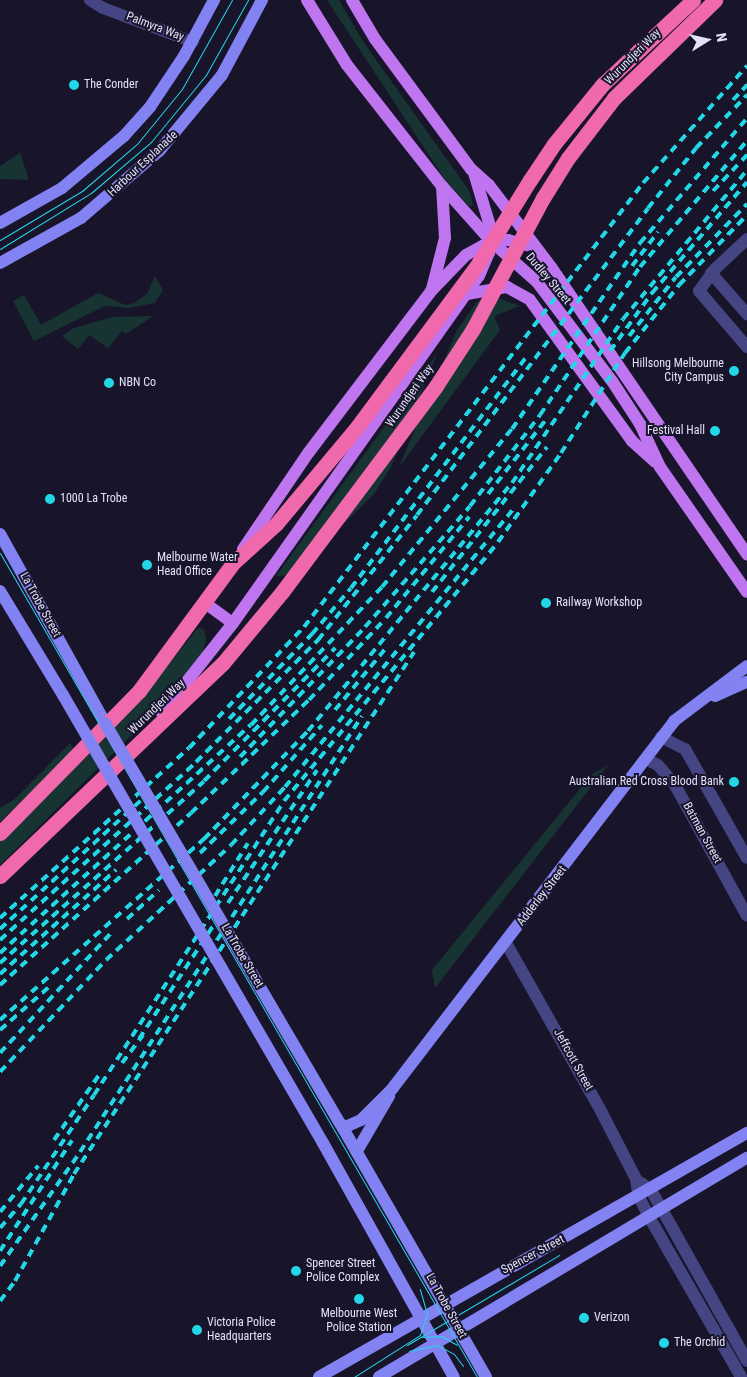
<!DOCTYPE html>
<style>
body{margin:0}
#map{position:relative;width:747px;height:1377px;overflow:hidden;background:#18152b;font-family:"Roboto Condensed",sans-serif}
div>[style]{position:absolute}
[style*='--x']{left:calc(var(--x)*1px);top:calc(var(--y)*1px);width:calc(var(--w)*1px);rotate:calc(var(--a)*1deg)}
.green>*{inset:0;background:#183432}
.street>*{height:12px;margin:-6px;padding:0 6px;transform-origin:6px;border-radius:6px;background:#464584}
.secondary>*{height:12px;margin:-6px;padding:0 6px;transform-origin:6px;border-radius:6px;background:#8382f2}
.primary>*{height:12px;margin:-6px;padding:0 6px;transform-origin:6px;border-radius:6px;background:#bf74f0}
.highway>*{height:15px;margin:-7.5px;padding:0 7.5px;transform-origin:7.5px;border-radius:7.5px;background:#ef69ac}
.tram>*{height:1px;margin:-0.5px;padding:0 0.5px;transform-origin:0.5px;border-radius:0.5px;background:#22d8e7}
.rail>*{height:4px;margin-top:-2px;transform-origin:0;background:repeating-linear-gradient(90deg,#22d8e7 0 8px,transparent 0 14px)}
.secondary-bridge>*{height:12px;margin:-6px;padding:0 6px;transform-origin:6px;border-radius:6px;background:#8382f2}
.highway-bridge>*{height:15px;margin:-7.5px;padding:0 7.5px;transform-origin:7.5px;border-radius:7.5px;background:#ef69ac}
.dots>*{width:14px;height:14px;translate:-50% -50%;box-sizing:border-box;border:2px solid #18152b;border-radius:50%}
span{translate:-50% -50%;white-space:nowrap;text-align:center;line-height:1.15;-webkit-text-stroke:4px #18152b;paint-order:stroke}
.street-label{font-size:12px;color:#e4e1fc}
.poi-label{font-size:12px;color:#e4e1fc}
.left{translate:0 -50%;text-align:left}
.right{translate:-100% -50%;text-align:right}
.north{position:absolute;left:682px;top:15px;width:50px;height:50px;-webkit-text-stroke:4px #18152b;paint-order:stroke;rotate:80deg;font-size:14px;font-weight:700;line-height:20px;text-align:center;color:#e4e1fc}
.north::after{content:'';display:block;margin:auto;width:18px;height:22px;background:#e4e1fc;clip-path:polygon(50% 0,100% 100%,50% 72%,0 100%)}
</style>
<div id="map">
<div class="green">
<i style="clip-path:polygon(327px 0,339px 0,362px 40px,470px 192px,473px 206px,469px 206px,446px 181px)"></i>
<i style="clip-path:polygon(20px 153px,29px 180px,0 179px,0 166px)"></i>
<i style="clip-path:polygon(155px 276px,163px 290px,155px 303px,128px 308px,105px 306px,34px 341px,13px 301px,24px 295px,41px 325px,98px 293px,125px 305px,134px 303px,147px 294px)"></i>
<i style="clip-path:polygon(498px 298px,520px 306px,494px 316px,500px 330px,399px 467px,457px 330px,476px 303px,481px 299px)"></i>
<i style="clip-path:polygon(153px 316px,126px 334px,122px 331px,108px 348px,89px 335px,78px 349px,62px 336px,74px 328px,113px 317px)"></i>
<i style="clip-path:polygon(437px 354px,391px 467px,374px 494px,292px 575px,276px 576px)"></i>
<i style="clip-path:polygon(198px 628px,204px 629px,206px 639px,203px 653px,153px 714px,0 865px,0 842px,137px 704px)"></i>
<i style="clip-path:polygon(70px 743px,74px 750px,0 822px,0 808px,15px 799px)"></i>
<i style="clip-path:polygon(608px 765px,435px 988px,432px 970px,592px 774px)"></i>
</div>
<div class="street">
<i style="--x:90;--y:0;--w:15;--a:32"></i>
<i style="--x:103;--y:8;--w:96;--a:20.7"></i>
<i style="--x:747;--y:239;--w:44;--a:136.8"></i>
<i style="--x:715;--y:269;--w:27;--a:126"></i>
<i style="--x:699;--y:291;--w:74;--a:49.4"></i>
<i style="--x:711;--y:273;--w:55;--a:48.7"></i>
<i style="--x:661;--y:737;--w:27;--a:27"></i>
<i style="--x:685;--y:749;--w:125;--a:60.4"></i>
<i style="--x:646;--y:759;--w:13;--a:27"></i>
<i style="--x:658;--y:765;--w:26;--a:50"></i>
<i style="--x:675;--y:785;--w:149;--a:61.2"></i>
<i style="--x:506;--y:943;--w:195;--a:60.5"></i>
<i style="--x:602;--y:1113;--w:74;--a:62.7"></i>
<i style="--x:636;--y:1179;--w:18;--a:81"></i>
<i style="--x:639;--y:1197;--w:20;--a:63"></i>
<i style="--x:648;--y:1215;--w:187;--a:60.1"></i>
<i style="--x:641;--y:1183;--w:12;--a:35"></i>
<i style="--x:651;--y:1190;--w:196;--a:60.7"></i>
</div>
<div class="secondary">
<i style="--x:0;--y:223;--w:71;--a:-29.4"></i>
<i style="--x:62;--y:188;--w:81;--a:-40"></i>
<i style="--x:124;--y:136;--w:39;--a:-48"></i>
<i style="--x:150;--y:107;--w:61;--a:-56.3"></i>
<i style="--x:184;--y:56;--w:64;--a:-61.8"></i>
<i style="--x:0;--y:263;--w:93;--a:-29.1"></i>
<i style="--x:81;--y:218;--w:104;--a:-40.7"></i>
<i style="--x:160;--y:150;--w:97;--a:-50.4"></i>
<i style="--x:222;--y:75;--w:85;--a:-61.9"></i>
<i style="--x:0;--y:534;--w:216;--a:60.9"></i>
<i style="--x:0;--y:591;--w:122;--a:58.8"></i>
<i style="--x:715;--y:696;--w:35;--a:-24"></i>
<i style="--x:340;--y:1123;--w:293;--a:60.1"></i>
<i style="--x:343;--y:1128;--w:20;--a:-24"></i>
<i style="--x:361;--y:1120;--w:44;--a:-45"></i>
<i style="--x:392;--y:1089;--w:464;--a:-52.5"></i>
<i style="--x:674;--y:721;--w:91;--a:-37"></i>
<i style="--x:323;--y:1143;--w:268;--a:60.8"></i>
<i style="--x:357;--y:1151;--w:64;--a:-59.8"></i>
<i style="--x:319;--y:1377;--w:493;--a:-29.7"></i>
<i style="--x:379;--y:1377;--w:428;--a:-30.8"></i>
</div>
<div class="primary">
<i style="--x:307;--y:0;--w:76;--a:58.4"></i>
<i style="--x:347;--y:65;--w:154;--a:51.9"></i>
<i style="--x:442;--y:186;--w:74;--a:48.3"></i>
<i style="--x:491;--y:241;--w:62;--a:41.7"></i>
<i style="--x:537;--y:282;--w:124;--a:52.9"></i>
<i style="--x:612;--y:381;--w:51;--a:56.9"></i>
<i style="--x:640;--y:424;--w:47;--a:65.1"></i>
<i style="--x:660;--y:467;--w:152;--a:55.2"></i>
<i style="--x:352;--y:0;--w:45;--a:59.5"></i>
<i style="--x:375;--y:39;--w:162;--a:53.6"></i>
<i style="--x:471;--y:169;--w:24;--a:42"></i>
<i style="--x:489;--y:185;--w:103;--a:52.9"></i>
<i style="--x:551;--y:267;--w:348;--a:55.7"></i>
<i style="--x:432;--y:289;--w:53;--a:-75.7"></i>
<i style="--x:445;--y:238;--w:52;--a:-93.3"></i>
<i style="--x:467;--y:294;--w:41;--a:-9.9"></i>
<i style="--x:507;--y:287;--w:26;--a:29"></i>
<i style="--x:530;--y:300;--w:174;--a:54.1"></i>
<i style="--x:632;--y:441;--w:31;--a:42"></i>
<i style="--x:243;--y:549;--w:117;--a:-55.8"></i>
<i style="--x:309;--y:452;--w:202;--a:-52.8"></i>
<i style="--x:431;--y:291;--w:50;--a:-45.8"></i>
<i style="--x:466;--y:255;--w:29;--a:-29"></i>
<i style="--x:491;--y:241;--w:17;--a:-3"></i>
<i style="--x:508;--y:240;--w:20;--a:15"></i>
<i style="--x:205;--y:603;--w:34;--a:36"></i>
<i style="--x:162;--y:713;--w:115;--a:-51.7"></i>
<i style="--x:233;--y:623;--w:425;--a:-54.7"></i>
<i style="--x:479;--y:276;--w:25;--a:-67"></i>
<i style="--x:489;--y:253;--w:27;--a:-88"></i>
<i style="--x:490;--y:226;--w:55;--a:-106.8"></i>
</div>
<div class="highway">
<i style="--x:530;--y:180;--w:43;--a:-56.3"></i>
<i style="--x:554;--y:144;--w:77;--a:-50.8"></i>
<i style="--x:603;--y:84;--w:123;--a:-43"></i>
<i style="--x:543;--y:198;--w:47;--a:-58"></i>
<i style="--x:568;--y:158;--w:76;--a:-52.5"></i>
<i style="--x:614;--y:98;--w:141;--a:-44.1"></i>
<i style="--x:0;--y:833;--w:199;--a:-45.6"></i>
<i style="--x:139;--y:691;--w:159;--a:-53.7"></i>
<i style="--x:233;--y:563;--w:58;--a:-42.2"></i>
<i style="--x:276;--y:524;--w:126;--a:-50.1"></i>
<i style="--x:357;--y:427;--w:199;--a:-53.4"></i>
<i style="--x:0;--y:876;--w:308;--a:-43.7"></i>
<i style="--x:223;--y:663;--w:92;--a:-50.3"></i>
<i style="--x:282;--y:592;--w:257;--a:-53.2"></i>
</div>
<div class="tram">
<i style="--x:0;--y:240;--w:96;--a:-30.9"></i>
<i style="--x:82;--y:191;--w:72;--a:-40.5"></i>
<i style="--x:137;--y:144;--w:71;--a:-50.7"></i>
<i style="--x:182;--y:89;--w:102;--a:-60.7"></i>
<i style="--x:0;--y:249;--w:107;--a:-31.6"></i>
<i style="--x:91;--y:193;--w:79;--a:-40.4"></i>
<i style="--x:151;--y:142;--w:87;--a:-50.6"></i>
<i style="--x:206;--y:75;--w:86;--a:-60.8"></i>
<i style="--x:0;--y:553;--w:952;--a:59.93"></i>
<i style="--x:422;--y:1337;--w:19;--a:-3"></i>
<i style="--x:441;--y:1336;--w:18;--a:29"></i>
<i style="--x:407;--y:1345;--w:177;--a:-30.6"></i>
<i style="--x:409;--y:1351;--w:29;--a:-12"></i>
<i style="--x:437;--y:1345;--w:19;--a:28"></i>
<i style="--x:454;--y:1354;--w:15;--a:53"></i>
<i style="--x:354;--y:1377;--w:78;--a:-32.5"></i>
<i style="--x:420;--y:1335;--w:22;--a:-72"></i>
<i style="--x:427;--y:1314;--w:26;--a:-106"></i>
</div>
<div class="rail">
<i style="--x:733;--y:100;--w:21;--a:-47"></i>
<i style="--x:713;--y:191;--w:50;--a:-46.6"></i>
<i style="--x:632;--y:266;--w:43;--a:-52.6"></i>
<i style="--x:629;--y:336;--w:75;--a:-51.5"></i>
<i style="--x:676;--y:277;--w:102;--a:-45.8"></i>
<i style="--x:610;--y:351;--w:72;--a:-54.1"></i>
<i style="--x:652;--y:293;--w:146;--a:-49.4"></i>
<i style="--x:488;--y:494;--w:98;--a:-52.1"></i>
<i style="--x:432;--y:592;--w:185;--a:-51.6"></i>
<i style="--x:335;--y:710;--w:80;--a:-50.6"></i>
<i style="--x:229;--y:719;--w:119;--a:-45.7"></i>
<i style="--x:312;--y:634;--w:60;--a:-49.7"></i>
<i style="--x:351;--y:588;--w:293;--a:-52.8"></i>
<i style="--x:240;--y:757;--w:180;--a:-46.1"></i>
<i style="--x:365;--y:627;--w:160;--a:-49"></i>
<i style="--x:470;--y:506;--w:115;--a:-52.4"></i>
<i style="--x:540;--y:415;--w:179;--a:-56"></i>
<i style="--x:640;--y:267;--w:165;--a:-49.7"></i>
<i style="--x:200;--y:853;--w:88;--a:-44.1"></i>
<i style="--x:263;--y:792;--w:89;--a:-48.6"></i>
<i style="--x:215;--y:896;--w:62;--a:-58.1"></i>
<i style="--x:228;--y:903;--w:160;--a:-56.2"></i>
<i style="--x:0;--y:918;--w:254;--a:-42"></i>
<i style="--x:189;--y:748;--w:167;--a:-46.5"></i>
<i style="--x:304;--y:627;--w:559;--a:-52.64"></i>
<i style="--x:643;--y:183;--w:157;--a:-48.4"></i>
<i style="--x:127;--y:919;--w:43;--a:-42.2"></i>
<i style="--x:0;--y:929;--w:203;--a:-42.4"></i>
<i style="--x:0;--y:940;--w:265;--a:-42.2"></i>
<i style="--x:196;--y:762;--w:173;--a:-45"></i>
<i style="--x:318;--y:640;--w:159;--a:-51.6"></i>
<i style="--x:417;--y:515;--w:384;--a:-53"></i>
<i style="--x:648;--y:208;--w:77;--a:-51.3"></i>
<i style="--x:696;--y:148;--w:74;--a:-46.1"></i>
<i style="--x:0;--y:953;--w:339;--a:-42.3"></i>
<i style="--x:251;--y:725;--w:190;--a:-46.5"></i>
<i style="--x:382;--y:587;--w:205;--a:-50.6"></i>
<i style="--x:512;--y:429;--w:226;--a:-55.5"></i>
<i style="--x:640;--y:243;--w:165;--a:-49.4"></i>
<i style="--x:0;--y:963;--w:273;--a:-41.7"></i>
<i style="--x:204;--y:781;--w:187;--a:-45.4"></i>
<i style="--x:0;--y:974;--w:156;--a:-41.9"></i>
<i style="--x:0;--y:985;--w:257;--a:-42"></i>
<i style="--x:191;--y:813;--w:163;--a:-43.8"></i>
<i style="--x:309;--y:700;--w:112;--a:-46.8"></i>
<i style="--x:386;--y:618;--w:131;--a:-50.6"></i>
<i style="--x:0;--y:1020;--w:273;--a:-41.6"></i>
<i style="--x:204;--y:839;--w:150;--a:-46.1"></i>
<i style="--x:308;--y:731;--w:321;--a:-50.6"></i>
<i style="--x:512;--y:483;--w:198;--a:-55.9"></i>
<i style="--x:623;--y:319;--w:194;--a:-50.2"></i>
<i style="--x:0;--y:1030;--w:67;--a:-41.3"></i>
<i style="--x:139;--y:1039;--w:135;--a:-56.8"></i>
<i style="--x:0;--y:1053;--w:163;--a:-47.2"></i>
<i style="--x:122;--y:1063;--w:35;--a:-53"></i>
<i style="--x:0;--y:1072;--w:154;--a:-46.6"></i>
<i style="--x:106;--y:960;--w:170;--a:-42.6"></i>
<i style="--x:231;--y:845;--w:79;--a:-47"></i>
<i style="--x:285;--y:787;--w:361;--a:-50.6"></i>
<i style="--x:54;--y:1140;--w:83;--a:-55.3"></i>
<i style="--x:0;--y:1212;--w:60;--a:-50.4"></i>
<i style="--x:0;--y:1228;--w:32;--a:-49"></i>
<i style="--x:21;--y:1204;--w:131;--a:-56.2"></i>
<i style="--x:94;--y:1095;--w:350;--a:-57.1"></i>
<i style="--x:284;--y:801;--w:336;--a:-50.4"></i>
<i style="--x:498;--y:542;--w:109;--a:-54.7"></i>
<i style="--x:561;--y:453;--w:119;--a:-57.4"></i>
<i style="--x:625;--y:353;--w:87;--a:-51.5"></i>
<i style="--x:679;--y:285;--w:98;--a:-45.8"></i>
<i style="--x:0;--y:1251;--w:132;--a:-57"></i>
<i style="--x:0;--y:1266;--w:139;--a:-54.9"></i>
<i style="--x:80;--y:1152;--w:519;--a:-57.11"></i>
<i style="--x:0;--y:1301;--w:25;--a:-53"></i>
<i style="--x:15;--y:1281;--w:122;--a:-61.1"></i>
<i style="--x:74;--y:1174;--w:623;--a:-56.92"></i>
</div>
<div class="secondary-bridge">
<i style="--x:63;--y:695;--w:518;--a:59.87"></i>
<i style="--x:105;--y:723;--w:464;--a:59.6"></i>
</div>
<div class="highway-bridge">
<i style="--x:476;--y:267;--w:102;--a:-58.2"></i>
<i style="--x:436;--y:386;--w:68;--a:-57"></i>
<i style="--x:473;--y:329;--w:149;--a:-61.9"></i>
</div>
<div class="dots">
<i style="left:74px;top:85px;background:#22d8e7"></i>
<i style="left:734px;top:371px;background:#22d8e7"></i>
<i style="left:109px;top:383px;background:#22d8e7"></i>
<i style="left:715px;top:431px;background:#22d8e7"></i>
<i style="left:50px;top:499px;background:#22d8e7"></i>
<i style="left:147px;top:565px;background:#22d8e7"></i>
<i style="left:546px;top:603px;background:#22d8e7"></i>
<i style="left:734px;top:782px;background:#22d8e7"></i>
<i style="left:296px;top:1271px;background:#22d8e7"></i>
<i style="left:359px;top:1299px;background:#22d8e7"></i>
<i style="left:584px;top:1318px;background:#22d8e7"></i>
<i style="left:197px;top:1330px;background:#22d8e7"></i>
<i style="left:664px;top:1343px;background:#22d8e7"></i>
</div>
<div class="street-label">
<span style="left:155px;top:27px;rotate:21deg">Palmyra Way</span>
<span style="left:633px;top:57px;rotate:-45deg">Wurundjeri Way</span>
<span style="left:143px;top:164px;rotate:-43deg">Harbour Esplanade</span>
<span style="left:548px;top:279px;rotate:50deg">Dudley Street</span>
<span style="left:410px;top:396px;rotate:-55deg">Wurundjeri Way</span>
<span style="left:40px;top:605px;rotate:61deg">La Trobe Street</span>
<span style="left:157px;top:707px;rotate:-44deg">Wurundjeri Way</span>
<span style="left:702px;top:833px;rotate:61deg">Batman Street</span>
<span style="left:542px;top:896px;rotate:-52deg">Adderley Street</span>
<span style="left:242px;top:956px;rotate:60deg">La Trobe Street</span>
<span style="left:573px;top:1060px;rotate:61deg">Jeffcott Street</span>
<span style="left:533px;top:1255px;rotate:-28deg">Spencer Street</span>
<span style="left:446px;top:1306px;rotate:61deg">La Trobe Street</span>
</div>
<div class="poi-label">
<span class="left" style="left:84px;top:85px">The Conder</span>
<span class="right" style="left:724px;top:371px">Hillsong Melbourne<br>City Campus</span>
<span class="left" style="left:119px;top:383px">NBN Co</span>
<span class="right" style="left:705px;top:431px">Festival Hall</span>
<span class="left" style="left:60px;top:499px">1000 La Trobe</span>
<span class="left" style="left:157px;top:565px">Melbourne Water<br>Head Office</span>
<span class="left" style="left:556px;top:603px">Railway Workshop</span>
<span class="right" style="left:724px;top:782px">Australian Red Cross Blood Bank</span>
<span class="left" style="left:306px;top:1271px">Spencer Street<br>Police Complex</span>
<span style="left:359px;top:1321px">Melbourne West<br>Police Station</span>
<span class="left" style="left:594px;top:1318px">Verizon</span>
<span class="left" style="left:207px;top:1330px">Victoria Police<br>Headquarters</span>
<span class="left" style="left:674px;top:1343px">The Orchid</span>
</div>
<div class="north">N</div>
</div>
